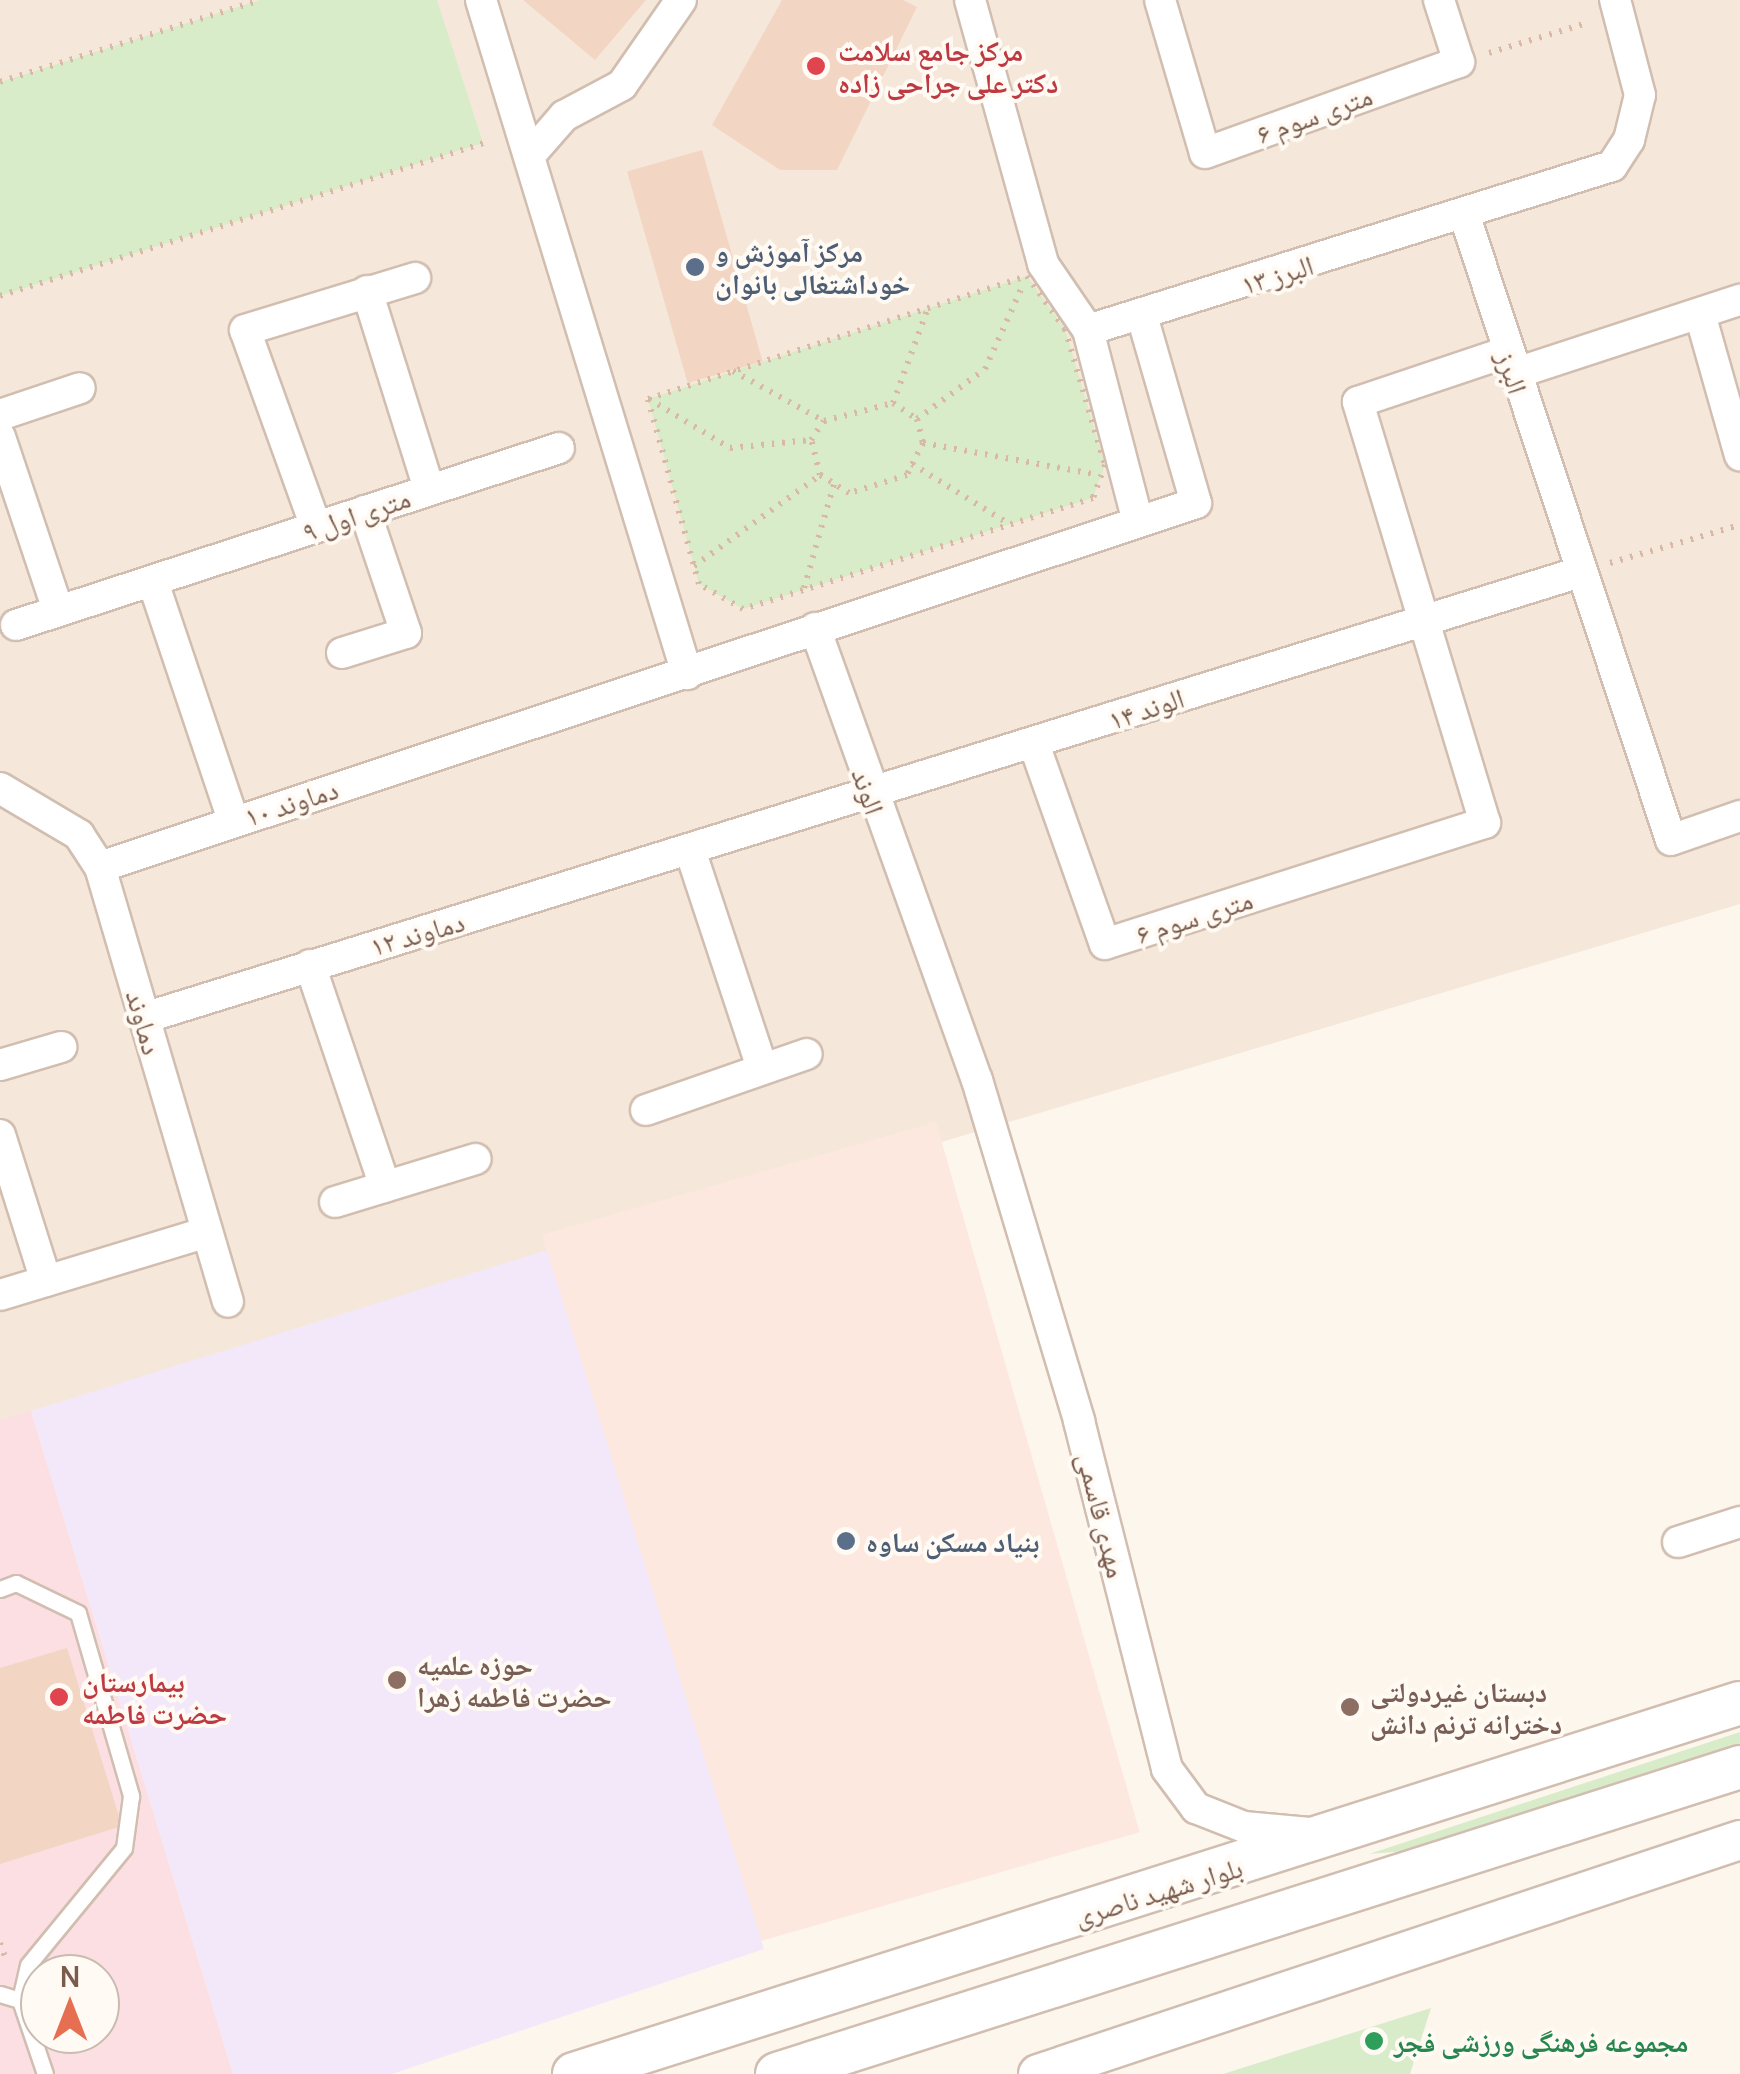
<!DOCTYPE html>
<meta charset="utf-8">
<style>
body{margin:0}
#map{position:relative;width:1740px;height:2074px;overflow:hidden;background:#fdf6ec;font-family:Manrope,"Noto Naskh Arabic",sans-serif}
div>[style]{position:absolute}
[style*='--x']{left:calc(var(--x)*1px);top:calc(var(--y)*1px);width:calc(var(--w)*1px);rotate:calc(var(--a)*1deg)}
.residential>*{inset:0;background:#f5e8da}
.commercial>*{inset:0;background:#fde8e0;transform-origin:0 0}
.education>*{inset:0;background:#f3e8fa}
.medical>*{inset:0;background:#fbdfe3}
.green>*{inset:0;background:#d8ecc9}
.building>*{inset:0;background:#f3d5c3;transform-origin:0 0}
.path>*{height:6px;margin-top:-3px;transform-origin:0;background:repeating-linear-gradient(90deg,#d9b8a5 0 2.5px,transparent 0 10.5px)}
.roads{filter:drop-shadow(2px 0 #d1beb0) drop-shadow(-2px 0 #d1beb0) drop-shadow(0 2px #d1beb0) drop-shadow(0 -2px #d1beb0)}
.service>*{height:15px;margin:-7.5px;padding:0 7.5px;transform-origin:7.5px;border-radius:7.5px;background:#fff}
.minor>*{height:30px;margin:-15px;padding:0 15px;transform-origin:15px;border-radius:15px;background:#fff}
.tertiary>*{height:38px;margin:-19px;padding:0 19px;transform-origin:19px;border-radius:19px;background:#fff}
.secondary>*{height:42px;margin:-21px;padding:0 21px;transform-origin:21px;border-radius:21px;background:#fff}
.dots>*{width:28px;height:28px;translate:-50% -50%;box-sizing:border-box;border:5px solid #fffaf3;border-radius:50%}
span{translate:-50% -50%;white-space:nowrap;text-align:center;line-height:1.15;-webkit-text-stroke:8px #fffaf3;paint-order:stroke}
.health-label{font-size:28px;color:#be3a42;font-weight:700}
.left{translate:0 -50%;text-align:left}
.street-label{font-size:28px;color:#7a5c4d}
.service-label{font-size:28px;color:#4e5e75;font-weight:700}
.education-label{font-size:28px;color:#785e54;font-weight:700}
.leisure-label{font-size:28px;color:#27864d;font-weight:700}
.north{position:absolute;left:20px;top:1954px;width:100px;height:100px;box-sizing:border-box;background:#fffaf3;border:2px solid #cabbb1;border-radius:50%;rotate:0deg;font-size:28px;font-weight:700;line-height:40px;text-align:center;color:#7a5c4d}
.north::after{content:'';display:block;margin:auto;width:35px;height:45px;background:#e76f51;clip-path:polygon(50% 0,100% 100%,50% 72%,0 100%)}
</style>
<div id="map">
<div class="residential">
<i style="clip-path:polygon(0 0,1740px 0,1740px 904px,0 1423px)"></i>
</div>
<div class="commercial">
<i style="left:936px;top:1122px;width:739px;height:410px;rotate:74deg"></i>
</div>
<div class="education">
<i style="clip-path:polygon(547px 1250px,764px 1949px,392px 2074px,233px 2074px,31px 1411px)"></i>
</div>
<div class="medical">
<i style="clip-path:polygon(evenodd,31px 1411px,233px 2074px,0 2074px,0 1420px,31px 1411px,40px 1974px,100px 1974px,100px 2034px,40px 2034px,40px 1974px)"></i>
</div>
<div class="green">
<i style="clip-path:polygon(260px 0,437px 0,483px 143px,0 296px,0 82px)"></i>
<i style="clip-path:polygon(1027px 276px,1065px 329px,1105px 465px,1093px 498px,743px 609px,699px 584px,648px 399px)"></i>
<i style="clip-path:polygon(1740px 1732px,1740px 1750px,1441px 1848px,1369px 1854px)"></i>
<i style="clip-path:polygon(1431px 2008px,1410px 2074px,1223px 2074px)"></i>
</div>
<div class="building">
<i style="clip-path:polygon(523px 0,646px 0,595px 60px)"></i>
<i style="clip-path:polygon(782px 0,903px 0,917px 7px,837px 170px,780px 170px,712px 125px)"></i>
<i style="left:702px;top:150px;width:220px;height:78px;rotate:74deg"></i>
<i style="clip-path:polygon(67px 1648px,122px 1826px,0 1864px,0 1668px)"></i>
</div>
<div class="path">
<i style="--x:1489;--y:53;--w:102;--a:-17"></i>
<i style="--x:0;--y:82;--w:273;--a:-17.5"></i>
<i style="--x:1027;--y:276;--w:65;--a:54.4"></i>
<i style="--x:1065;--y:329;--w:142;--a:73.6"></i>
<i style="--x:1105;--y:465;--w:35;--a:110"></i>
<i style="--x:1093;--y:498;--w:367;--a:162.4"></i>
<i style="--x:743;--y:609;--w:51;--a:-150.4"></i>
<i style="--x:699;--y:584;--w:192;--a:-105.4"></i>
<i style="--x:648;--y:399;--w:398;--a:-18"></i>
<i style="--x:0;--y:296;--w:514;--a:-17.55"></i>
<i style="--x:733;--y:371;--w:104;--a:28.8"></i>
<i style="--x:649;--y:399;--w:95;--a:31.2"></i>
<i style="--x:730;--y:448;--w:81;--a:-5.6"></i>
<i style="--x:893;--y:403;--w:29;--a:34"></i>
<i style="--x:917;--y:419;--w:25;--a:76"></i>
<i style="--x:923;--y:443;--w:36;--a:117"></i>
<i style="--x:907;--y:475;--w:61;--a:162.8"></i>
<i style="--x:849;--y:493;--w:34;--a:-148"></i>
<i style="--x:820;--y:475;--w:36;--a:-104"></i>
<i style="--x:811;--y:440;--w:23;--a:-56"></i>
<i style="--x:824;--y:421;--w:71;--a:-14.6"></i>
<i style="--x:893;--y:403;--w:101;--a:-69.8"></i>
<i style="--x:917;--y:419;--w:84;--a:-36.3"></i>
<i style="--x:985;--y:369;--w:90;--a:-65.7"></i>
<i style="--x:923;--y:443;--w:174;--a:10.3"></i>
<i style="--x:912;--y:464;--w:114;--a:31.7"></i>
<i style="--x:1610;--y:563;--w:135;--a:-16.3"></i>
<i style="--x:694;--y:566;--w:155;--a:-35.8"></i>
<i style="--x:804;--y:588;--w:108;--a:-73.9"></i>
<i style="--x:0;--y:1943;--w:15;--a:70"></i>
</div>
<div class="roads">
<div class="service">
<i style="--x:0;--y:1589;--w:17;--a:-21"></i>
<i style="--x:16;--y:1583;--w:69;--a:25.8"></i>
<i style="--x:78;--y:1613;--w:191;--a:73.8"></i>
<i style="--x:131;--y:1796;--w:52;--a:97.7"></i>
<i style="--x:124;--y:1848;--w:151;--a:129.4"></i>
<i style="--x:28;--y:1965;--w:36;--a:103"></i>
<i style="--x:20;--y:2000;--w:78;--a:71.3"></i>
<i style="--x:0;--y:1994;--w:21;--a:17"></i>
</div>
<div class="minor">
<i style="--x:481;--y:0;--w:705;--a:73"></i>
<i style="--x:970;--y:0;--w:274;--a:74.5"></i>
<i style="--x:1043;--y:264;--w:80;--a:55.7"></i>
<i style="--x:1088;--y:330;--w:194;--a:75.4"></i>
<i style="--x:1160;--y:0;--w:159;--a:73.6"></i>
<i style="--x:1205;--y:153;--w:270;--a:-19.7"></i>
<i style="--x:1459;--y:62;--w:65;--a:-107.9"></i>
<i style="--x:530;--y:155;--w:52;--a:-48.9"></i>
<i style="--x:564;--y:116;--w:66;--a:-28.1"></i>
<i style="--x:622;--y:85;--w:103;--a:-55.2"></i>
<i style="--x:1465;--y:217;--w:656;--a:71.7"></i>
<i style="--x:1671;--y:840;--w:73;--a:-19.2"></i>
<i style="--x:367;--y:291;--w:207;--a:72.6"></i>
<i style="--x:1700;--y:314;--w:147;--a:74.2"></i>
<i style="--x:1088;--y:330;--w:549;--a:-17.38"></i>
<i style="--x:1612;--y:166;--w:31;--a:-57"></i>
<i style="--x:1629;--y:140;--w:46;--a:-76.3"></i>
<i style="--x:1640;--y:95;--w:98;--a:-104.7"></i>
<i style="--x:1513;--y:374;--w:239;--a:-18.1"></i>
<i style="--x:0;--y:415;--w:84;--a:-18.6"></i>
<i style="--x:0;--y:437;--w:182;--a:71.5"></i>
<i style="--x:316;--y:527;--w:209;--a:-109.8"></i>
<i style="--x:245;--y:330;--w:178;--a:-17"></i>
<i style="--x:153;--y:582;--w:251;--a:71.4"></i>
<i style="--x:16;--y:625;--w:571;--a:-18.05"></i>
<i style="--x:815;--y:628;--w:480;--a:70.3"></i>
<i style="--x:977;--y:1080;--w:356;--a:73.3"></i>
<i style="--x:1079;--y:1421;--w:359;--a:75.8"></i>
<i style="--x:1167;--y:1769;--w:49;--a:53.4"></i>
<i style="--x:1196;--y:1808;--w:52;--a:21.6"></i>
<i style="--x:1244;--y:1827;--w:66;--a:5.2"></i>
<i style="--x:342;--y:653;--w:67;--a:-17.4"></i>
<i style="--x:406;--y:633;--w:129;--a:-108.6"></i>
<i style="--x:1034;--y:744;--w:212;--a:70.5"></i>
<i style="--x:1105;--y:944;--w:399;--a:-17.7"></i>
<i style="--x:1485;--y:823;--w:440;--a:-106.8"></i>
<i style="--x:1358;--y:402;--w:157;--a:-18.6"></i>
<i style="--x:0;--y:788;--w:92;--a:30.7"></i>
<i style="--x:79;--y:835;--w:38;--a:57"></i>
<i style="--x:100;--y:867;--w:453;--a:73.6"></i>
<i style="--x:691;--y:853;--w:226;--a:71.7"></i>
<i style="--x:100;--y:867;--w:1155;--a:-18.37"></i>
<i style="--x:1196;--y:503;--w:195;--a:-106.1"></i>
<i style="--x:310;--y:965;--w:234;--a:71.3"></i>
<i style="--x:144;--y:1018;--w:1504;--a:-17.25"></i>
<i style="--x:0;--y:1065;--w:64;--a:-16.4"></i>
<i style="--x:646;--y:1110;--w:170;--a:-19.2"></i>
<i style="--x:0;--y:1135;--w:153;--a:72.5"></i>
<i style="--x:335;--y:1202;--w:147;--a:-17"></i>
<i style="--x:0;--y:1295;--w:216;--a:-16.9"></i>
<i style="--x:1678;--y:1542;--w:65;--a:-17.9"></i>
</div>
<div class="tertiary">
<i style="--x:1038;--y:2074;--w:740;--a:-18.43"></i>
</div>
<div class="secondary">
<i style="--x:574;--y:2074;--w:1224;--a:-17.65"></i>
<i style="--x:777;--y:2074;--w:1011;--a:-17.68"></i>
</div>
</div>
<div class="dots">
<i style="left:816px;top:66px;background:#e0444e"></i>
<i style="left:695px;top:267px;background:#5c6f8a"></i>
<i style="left:846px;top:1541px;background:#5c6f8a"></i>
<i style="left:397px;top:1680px;background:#8d6e63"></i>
<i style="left:59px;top:1697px;background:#e0444e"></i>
<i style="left:1350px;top:1707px;background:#8d6e63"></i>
<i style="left:1374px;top:2041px;background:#2e9e5b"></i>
</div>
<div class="health-label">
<span class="left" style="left:838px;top:66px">مرکز جامع سلامت<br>دکتر علی جراحی زاده</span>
<span class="left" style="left:82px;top:1697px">بیمارستان<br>حضرت فاطمه</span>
</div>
<div class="street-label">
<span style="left:1314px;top:114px;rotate:-20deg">۶ متری سوم</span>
<span style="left:1277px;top:274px;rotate:-17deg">البرز ۱۳</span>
<span style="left:1513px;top:372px;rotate:72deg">البرز</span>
<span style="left:356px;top:514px;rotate:-19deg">۹ متری اول</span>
<span style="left:1146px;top:708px;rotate:-18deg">الوند ۱۴</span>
<span style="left:869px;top:791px;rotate:71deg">الوند</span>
<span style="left:291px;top:802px;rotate:-18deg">دماوند ۱۰</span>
<span style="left:1194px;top:916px;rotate:-18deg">۶ متری سوم</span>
<span style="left:417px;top:933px;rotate:-16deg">دماوند ۱۲</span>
<span style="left:145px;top:1022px;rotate:74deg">دماوند</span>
<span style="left:1103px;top:1515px;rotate:76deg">مهدی قاسمی</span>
<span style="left:1158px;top:1891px;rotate:-17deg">بلوار شهید ناصری</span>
</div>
<div class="service-label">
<span class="left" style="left:715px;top:267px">مرکز آموزش و<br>خوداشتغالی بانوان</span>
<span class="left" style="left:866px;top:1541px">بنیاد مسکن ساوه</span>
</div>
<div class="education-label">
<span class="left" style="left:417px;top:1680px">حوزه علمیه<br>حضرت فاطمه زهرا</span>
<span class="left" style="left:1370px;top:1707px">دبستان غیردولتی<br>دخترانه ترنم دانش</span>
</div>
<div class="leisure-label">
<span class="left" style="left:1394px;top:2041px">مجموعه فرهنگی ورزشی فجر</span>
</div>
<div class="north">N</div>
</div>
